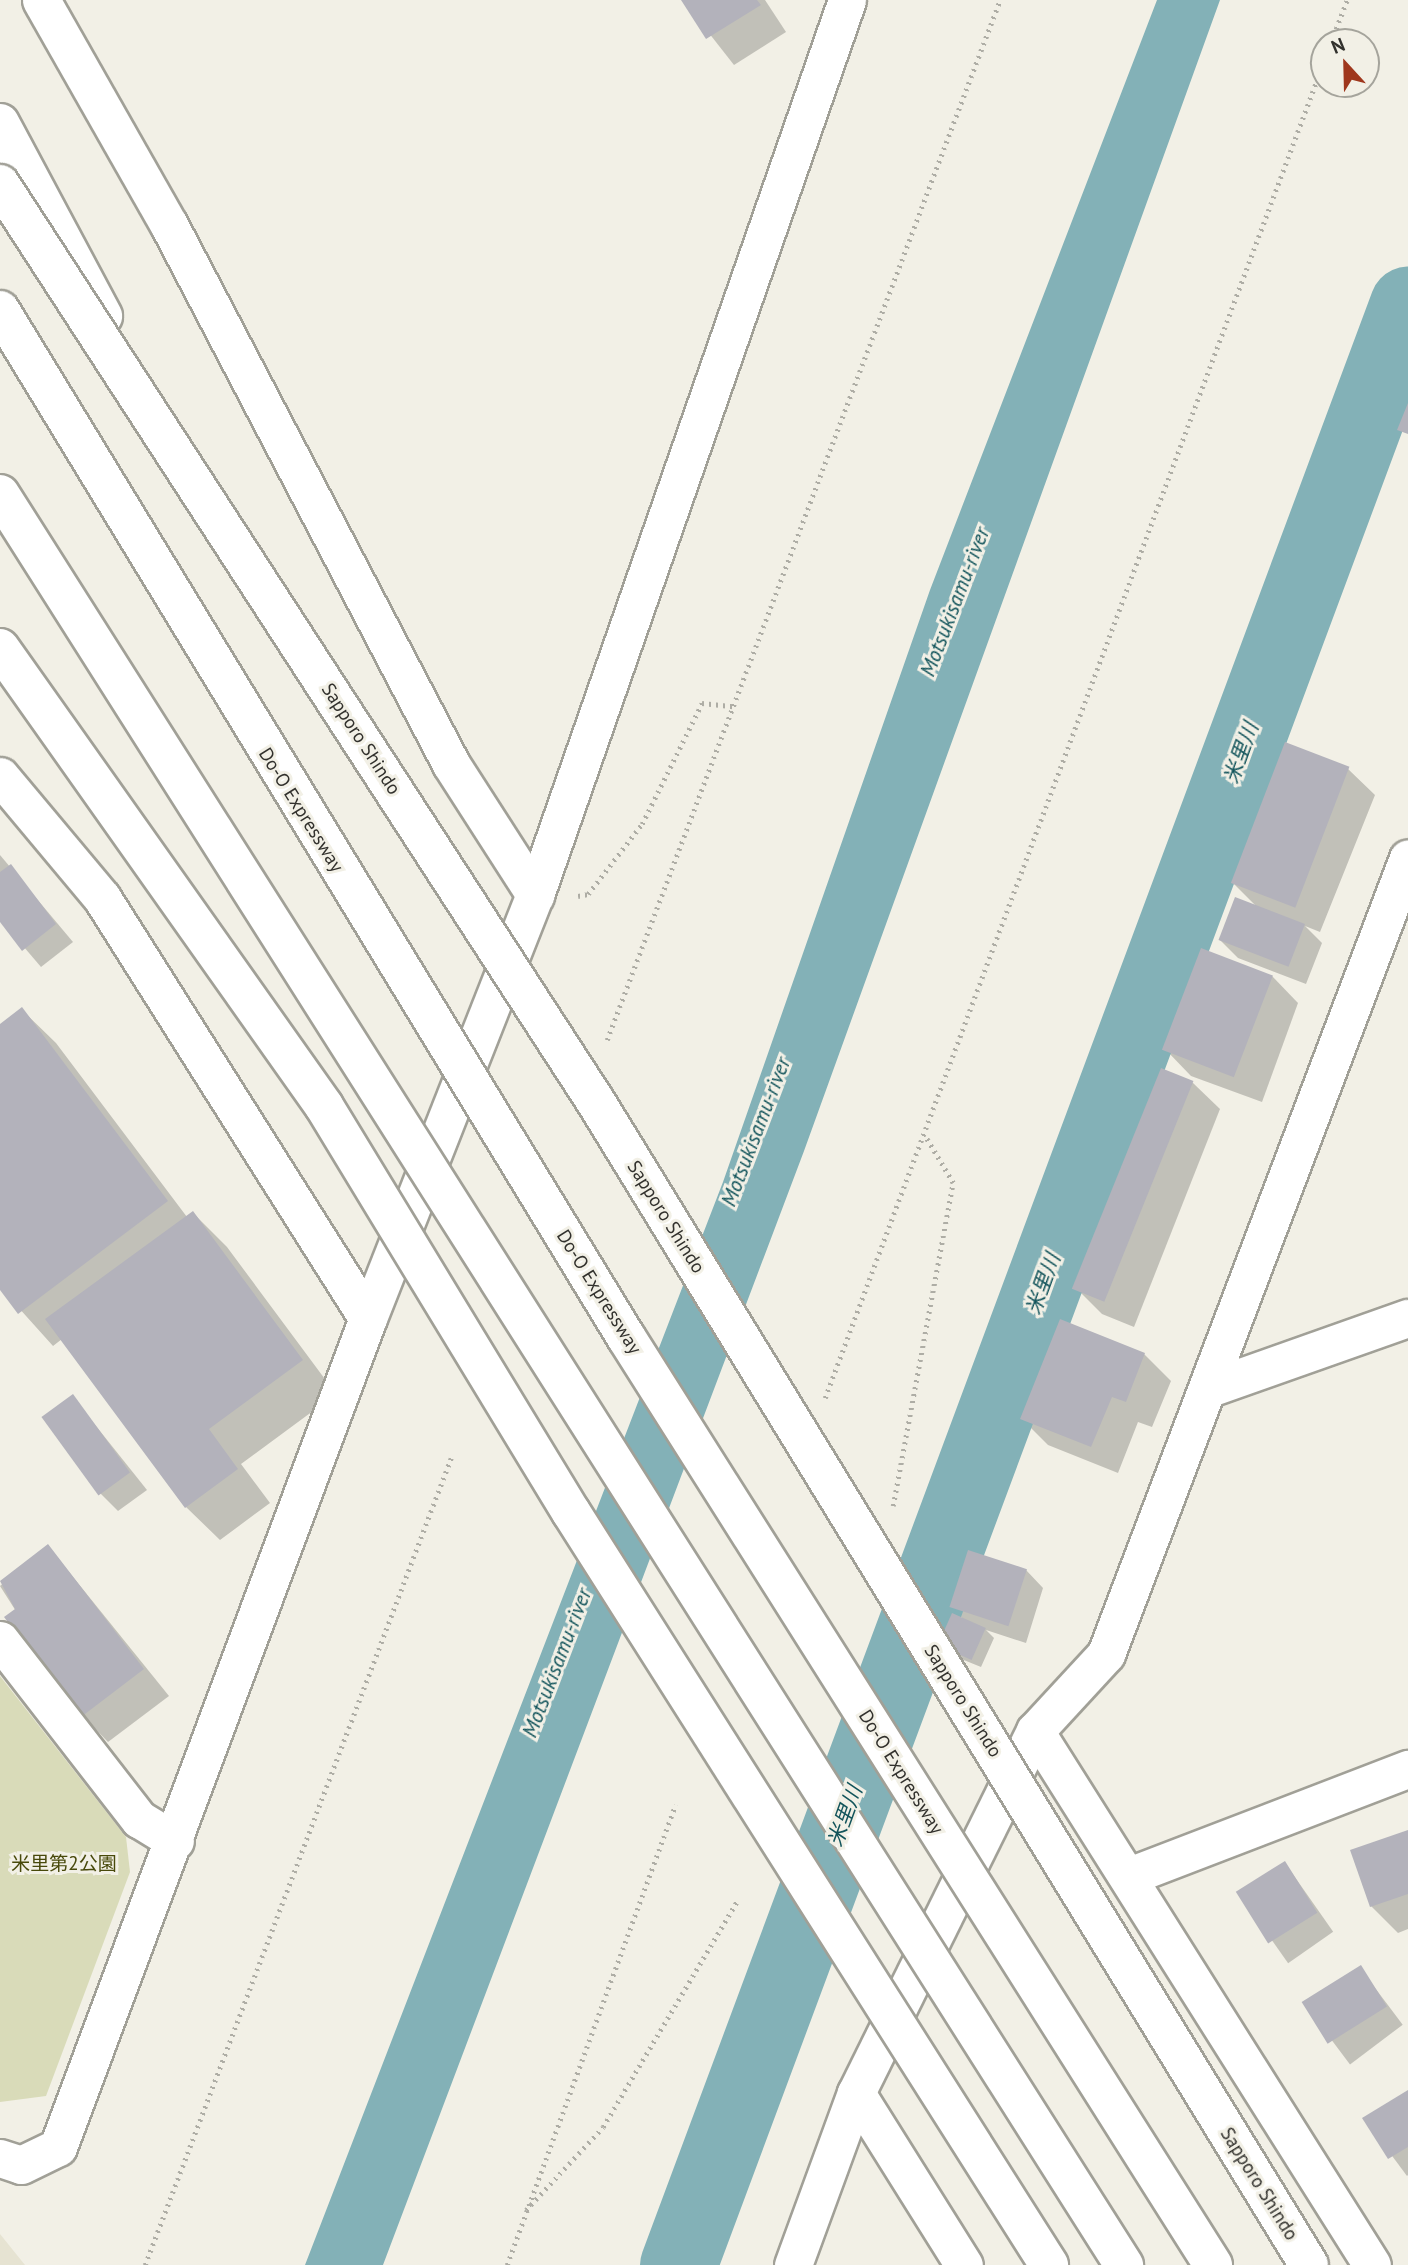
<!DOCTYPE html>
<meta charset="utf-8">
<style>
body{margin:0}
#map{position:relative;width:1408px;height:2265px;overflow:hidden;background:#f2f0e6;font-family:"PT Sans","Noto Sans JP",sans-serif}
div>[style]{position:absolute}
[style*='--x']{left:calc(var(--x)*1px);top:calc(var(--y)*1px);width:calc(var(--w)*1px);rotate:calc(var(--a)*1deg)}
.built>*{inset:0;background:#e6e3d2}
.green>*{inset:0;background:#d9dbb9}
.water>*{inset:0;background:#83b1b7}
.shadow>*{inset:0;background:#0003;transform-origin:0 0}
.river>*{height:77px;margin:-38.5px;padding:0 38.5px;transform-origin:38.5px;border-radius:38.5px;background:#83b1b7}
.building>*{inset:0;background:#b3b2bb;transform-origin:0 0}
.path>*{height:4.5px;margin-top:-2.25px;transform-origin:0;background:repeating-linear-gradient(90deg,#aeada5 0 2px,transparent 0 7px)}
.roads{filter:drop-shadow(2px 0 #a1a097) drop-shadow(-2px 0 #a1a097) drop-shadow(0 2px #a1a097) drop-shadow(0 -2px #a1a097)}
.street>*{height:37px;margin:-18.5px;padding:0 18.5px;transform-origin:18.5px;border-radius:18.5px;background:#fff}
.highway>*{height:38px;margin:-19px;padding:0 19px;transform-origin:19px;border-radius:19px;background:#fff}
.bridges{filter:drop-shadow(2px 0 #a1a097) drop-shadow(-2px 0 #a1a097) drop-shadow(0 2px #a1a097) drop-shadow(0 -2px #a1a097)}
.highway-bridge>*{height:38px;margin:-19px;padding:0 19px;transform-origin:19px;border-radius:19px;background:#fff}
span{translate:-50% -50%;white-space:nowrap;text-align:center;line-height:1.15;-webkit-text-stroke:6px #f2f0e6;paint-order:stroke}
.street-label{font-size:19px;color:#32312d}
.park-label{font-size:19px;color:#48490b}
.water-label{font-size:21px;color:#12545b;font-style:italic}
.north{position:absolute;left:1310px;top:28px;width:70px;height:70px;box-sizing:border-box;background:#f2f0e6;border:2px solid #a5a49c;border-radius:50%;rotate:338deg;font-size:19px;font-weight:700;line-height:28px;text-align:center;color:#32312d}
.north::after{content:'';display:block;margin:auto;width:24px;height:32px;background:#9f371d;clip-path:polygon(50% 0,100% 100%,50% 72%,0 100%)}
</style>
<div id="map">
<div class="built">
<i style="clip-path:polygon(0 2234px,25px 2265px,0 2265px)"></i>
</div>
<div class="green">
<i style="clip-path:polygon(0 1676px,126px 1837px,130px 1872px,46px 2096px,0 2102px)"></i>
</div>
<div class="water">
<i style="clip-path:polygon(1157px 0,1220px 0,804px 1151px,383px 2265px,305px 2265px,723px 1182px,930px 590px)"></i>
</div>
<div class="shadow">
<i style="clip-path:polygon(683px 0,765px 0,786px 32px,734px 65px)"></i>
<i style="clip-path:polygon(1286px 744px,1348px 769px,1375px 795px,1320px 932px,1305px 926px,1322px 943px,1306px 984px,1238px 958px,1220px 940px,1257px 907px,1231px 881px)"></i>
<i style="clip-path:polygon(0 855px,73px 942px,41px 967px,0 919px)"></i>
<i style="clip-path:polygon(1272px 976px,1298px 1003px,1262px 1102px,1191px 1076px,1165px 1049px)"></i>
<i style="clip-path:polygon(22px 1010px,56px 1043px,187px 1217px,193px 1213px,227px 1247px,336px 1394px,241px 1464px,270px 1503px,220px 1540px,186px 1507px,62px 1339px,53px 1346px,0 1287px,0 1026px)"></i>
<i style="clip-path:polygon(1162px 1070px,1193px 1083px,1220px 1109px,1134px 1327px,1102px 1314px,1076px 1288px)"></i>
<i style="clip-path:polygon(1144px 1354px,1171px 1381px,1152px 1427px,1138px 1422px,1118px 1473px,1048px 1445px,1022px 1419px)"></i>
<i style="clip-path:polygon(72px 1396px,147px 1490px,118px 1511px,101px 1494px)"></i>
<i style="clip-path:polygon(48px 1546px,169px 1696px,108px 1742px,82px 1715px,0 1586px)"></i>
<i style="clip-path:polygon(1026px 1570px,1043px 1588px,1026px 1643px,986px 1630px,994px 1638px,981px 1667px,949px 1654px,964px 1620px,951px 1607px)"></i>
<i style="clip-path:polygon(1408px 1832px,1408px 1929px,1398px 1933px,1371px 1906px)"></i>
<i style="left:1285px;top:1863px;width:84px;height:55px;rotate:55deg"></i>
<i style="left:1360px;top:1968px;width:71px;height:66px;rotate:53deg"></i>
<i style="clip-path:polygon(1408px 2092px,1408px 2175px,1407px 2176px,1364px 2118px)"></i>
</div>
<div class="river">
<i style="--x:678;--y:2265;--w:2092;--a:-69.58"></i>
</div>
<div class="building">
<i style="clip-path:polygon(681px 0,757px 0,761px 5px,706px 39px)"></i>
<i style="clip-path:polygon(1408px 403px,1408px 434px,1397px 430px)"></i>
<i style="left:1285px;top:742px;width:69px;height:151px;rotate:21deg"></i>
<i style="clip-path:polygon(11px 864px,56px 924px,22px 951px,0 922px,0 872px)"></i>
<i style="left:1235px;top:897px;width:75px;height:46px;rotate:21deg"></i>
<i style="left:1201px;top:948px;width:77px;height:109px;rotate:21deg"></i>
<i style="clip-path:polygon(22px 1007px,168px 1201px,18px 1314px,0 1290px,0 1024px)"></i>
<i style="left:1161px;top:1068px;width:35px;height:238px;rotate:22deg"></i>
<i style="clip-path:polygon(193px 1211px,303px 1360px,209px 1429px,238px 1469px,185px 1508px,45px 1319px)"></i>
<i style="clip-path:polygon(1060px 1319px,1145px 1353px,1126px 1402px,1112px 1397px,1091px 1447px,1020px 1419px)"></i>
<i style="left:73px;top:1394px;width:97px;height:39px;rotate:54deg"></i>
<i style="clip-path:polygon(48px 1544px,144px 1669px,81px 1717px,4px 1617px,15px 1609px,0 1581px)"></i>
<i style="left:968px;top:1550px;width:62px;height:60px;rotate:18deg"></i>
<i style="left:952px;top:1613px;width:37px;height:35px;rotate:24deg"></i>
<i style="clip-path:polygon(1408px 1830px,1408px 1894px,1370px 1907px,1350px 1850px)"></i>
<i style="left:1285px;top:1861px;width:61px;height:58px;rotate:58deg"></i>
<i style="left:1361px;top:1965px;width:49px;height:70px;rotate:58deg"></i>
<i style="clip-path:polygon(1408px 2090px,1408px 2147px,1388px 2159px,1362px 2118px)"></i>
</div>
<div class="path">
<i style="--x:1331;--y:42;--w:45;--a:-69.1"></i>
<i style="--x:578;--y:896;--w:10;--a:-11"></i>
<i style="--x:588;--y:894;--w:88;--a:-52.4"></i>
<i style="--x:642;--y:824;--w:135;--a:-63.6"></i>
<i style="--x:702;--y:703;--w:31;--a:6"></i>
<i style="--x:607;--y:1040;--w:1112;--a:-69.3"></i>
<i style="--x:825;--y:1398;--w:1427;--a:-69.53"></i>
<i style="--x:893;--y:1506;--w:329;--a:-79.5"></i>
<i style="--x:953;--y:1183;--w:55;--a:-120.8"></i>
<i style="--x:526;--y:2210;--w:113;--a:-47.1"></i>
<i style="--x:603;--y:2127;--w:264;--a:-59.3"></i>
<i style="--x:145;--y:2265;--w:863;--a:-69.23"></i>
<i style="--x:507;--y:2265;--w:490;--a:-69.9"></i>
</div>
<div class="roads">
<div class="street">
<i style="--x:41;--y:0;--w:259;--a:60.4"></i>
<i style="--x:169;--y:225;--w:608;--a:62.38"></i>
<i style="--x:451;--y:764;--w:156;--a:57.3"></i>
<i style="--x:0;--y:776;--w:159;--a:50.1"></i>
<i style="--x:102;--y:898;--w:497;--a:57.7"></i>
<i style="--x:1207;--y:1389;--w:213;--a:-19.5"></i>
<i style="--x:0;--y:1640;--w:227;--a:52.2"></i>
<i style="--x:139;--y:1819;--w:42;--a:31.4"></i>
<i style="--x:1035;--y:1731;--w:631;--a:57.74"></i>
<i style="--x:1129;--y:1876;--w:299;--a:-21"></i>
<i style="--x:856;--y:2093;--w:203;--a:57.9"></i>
<i style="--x:0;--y:2158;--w:22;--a:18"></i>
<i style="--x:21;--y:2165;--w:41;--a:-25.9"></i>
<i style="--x:58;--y:2147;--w:885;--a:-69.5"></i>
<i style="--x:368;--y:1318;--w:455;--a:-68.5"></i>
<i style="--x:535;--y:895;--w:948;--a:-70.78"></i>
<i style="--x:793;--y:2265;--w:183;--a:-69.9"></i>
<i style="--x:856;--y:2093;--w:404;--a:-63.7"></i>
<i style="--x:1035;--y:1731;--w:105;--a:-47.3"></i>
<i style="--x:1106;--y:1654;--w:851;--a:-69.22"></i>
</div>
<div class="highway">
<i style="--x:0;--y:123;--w:219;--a:61.9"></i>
</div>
</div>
<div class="bridges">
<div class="highway-bridge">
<i style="--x:0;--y:184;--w:1095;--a:57.01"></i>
<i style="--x:596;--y:1102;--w:1364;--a:58.49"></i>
<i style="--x:0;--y:310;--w:1203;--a:58.64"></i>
<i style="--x:626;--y:1337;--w:1098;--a:57.68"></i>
<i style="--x:0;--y:494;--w:2098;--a:57.6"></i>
<i style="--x:0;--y:648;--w:561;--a:54.72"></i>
<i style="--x:324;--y:1106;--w:475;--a:58.7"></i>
<i style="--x:571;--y:1512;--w:892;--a:57.59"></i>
</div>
</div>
<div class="street-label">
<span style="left:361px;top:739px;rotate:57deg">Sapporo Shindo</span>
<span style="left:301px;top:810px;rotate:58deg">Do-O Expressway</span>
<span style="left:666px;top:1217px;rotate:58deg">Sapporo Shindo</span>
<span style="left:599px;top:1292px;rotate:58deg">Do-O Expressway</span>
<span style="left:963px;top:1701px;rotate:58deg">Sapporo Shindo</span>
<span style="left:901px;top:1772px;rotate:58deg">Do-O Expressway</span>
<span style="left:1259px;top:2184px;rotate:58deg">Sapporo Shindo</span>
</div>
<div class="park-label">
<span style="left:64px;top:1864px">米里第2公園</span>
</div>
<div class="water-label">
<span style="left:955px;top:602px;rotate:-69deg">Motsukisamu-river</span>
<span style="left:1241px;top:753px;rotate:-70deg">米里川</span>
<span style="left:756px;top:1132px;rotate:-69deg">Motsukisamu-river</span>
<span style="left:1043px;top:1284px;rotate:-70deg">米里川</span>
<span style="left:557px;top:1663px;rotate:-69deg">Motsukisamu-river</span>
<span style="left:845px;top:1816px;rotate:-70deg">米里川</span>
</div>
<div class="north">N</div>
</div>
